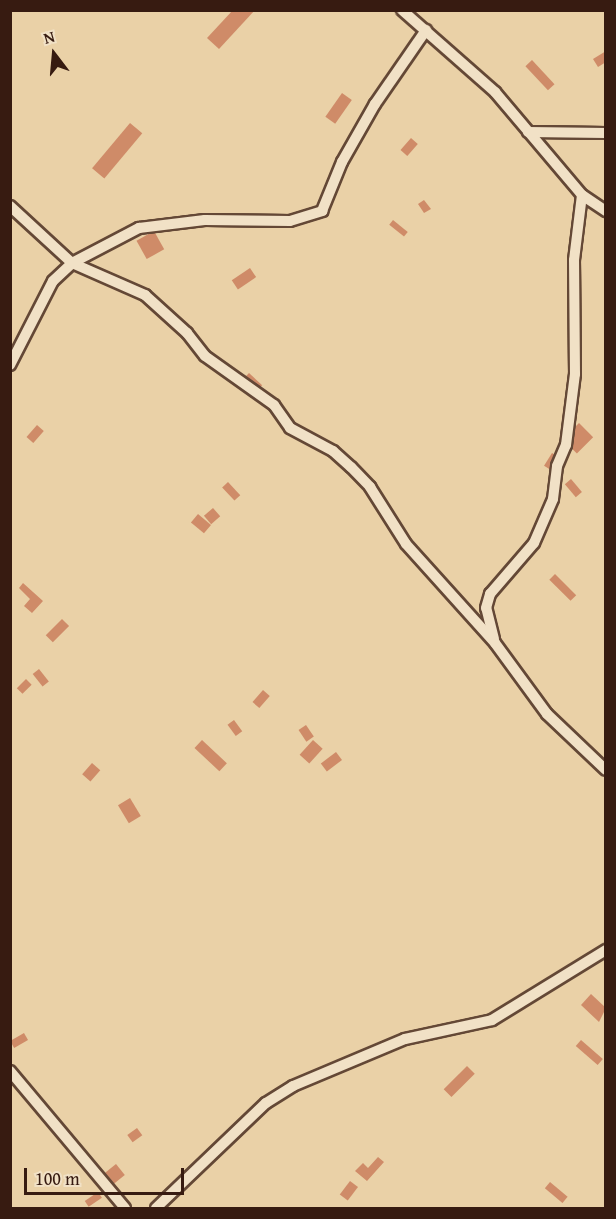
<!DOCTYPE html>
<style>
body{margin:0}
#map{position:relative;width:616px;height:1219px;overflow:hidden;background:#ead1a7;font-family:"Gentium Book Plus",serif}
div>[style]{position:absolute}
[style*='--x']{left:calc(var(--x)*1px);top:calc(var(--y)*1px);width:calc(var(--w)*1px);rotate:calc(var(--a)*1deg)}
.building>*{inset:0;background:#cf8b68;transform-origin:0 0}
.roads{filter:drop-shadow(2px 0 #644836) drop-shadow(-2px 0 #644836) drop-shadow(0 2px #644836) drop-shadow(0 -2px #644836)}
.street>*{height:10px;margin:-5px;padding:0 5px;transform-origin:5px;border-radius:5px;background:#f1e1c6}
span{translate:-50% -50%;white-space:nowrap;text-align:center;line-height:1.15;-webkit-text-stroke:4.5px #f1e1c6;paint-order:stroke}
.frame{position:absolute;inset:0;border:12px solid #371b11;pointer-events:none}
.north{position:absolute;left:24px;top:24px;width:60px;height:60px;-webkit-text-stroke:4px #f1e1c6;paint-order:stroke;rotate:344deg;font-size:16px;font-weight:700;line-height:24px;text-align:center;color:#371b11}
.north::after{content:'';display:block;margin:auto;width:21px;height:27px;background:#371b11;clip-path:polygon(50% 0,100% 100%,50% 72%,0 100%)}
.scale{position:absolute;left:24px;top:1168px;width:160px;height:27px;box-sizing:border-box;border:3px solid #371b11;border-top:0;padding-left:8px;font-size:18px;line-height:21px;white-space:nowrap;color:#371b11;-webkit-text-stroke:4px #f1e1c6;paint-order:stroke}
</style>
<div id="map">
<div class="building">
<i style="clip-path:polygon(233px 10px,255px 10px,219px 49px,207px 38px)"></i>
<i style="clip-path:polygon(606px 51px,606px 62px,598px 67px,593px 59px)"></i>
<i style="left:532px;top:60px;width:33px;height:9px;rotate:47deg"></i>
<i style="left:342px;top:93px;width:12px;height:29px;rotate:35deg"></i>
<i style="left:130px;top:123px;width:16px;height:59px;rotate:40deg"></i>
<i style="left:411px;top:138px;width:9px;height:16px;rotate:41deg"></i>
<i style="clip-path:polygon(424px 200px,431px 209px,424px 213px,418px 204px)"></i>
<i style="left:393px;top:220px;width:19px;height:6px;rotate:39deg"></i>
<i style="left:154px;top:231px;width:21px;height:20px;rotate:61deg"></i>
<i style="left:250px;top:268px;width:11px;height:22px;rotate:56deg"></i>
<i style="left:249px;top:373px;width:18px;height:17px;rotate:43deg"></i>
<i style="left:579px;top:423px;width:20px;height:23px;rotate:45deg"></i>
<i style="left:37px;top:425px;width:9px;height:16px;rotate:41deg"></i>
<i style="left:552px;top:453px;width:9px;height:15px;rotate:32deg"></i>
<i style="left:571px;top:479px;width:17px;height:8px;rotate:50deg"></i>
<i style="left:228px;top:482px;width:18px;height:8px;rotate:47deg"></i>
<i style="left:213px;top:508px;width:11px;height:12px;rotate:49deg"></i>
<i style="left:198px;top:514px;width:17px;height:11px;rotate:40deg"></i>
<i style="left:555px;top:574px;width:30px;height:8px;rotate:45deg"></i>
<i style="clip-path:polygon(23px 583px,43px 601px,32px 613px,24px 606px,30px 599px,19px 588px)"></i>
<i style="left:62px;top:619px;width:10px;height:23px;rotate:45deg"></i>
<i style="left:39px;top:669px;width:16px;height:8px;rotate:52deg"></i>
<i style="left:26px;top:679px;width:8px;height:13px;rotate:45deg"></i>
<i style="left:263px;top:690px;width:9px;height:16px;rotate:41deg"></i>
<i style="left:234px;top:720px;width:14px;height:8px;rotate:54deg"></i>
<i style="left:306px;top:725px;width:14px;height:9px;rotate:56deg"></i>
<i style="left:202px;top:740px;width:34px;height:11px;rotate:43deg"></i>
<i style="left:313px;top:740px;width:13px;height:20px;rotate:42deg"></i>
<i style="left:336px;top:752px;width:10px;height:19px;rotate:53deg"></i>
<i style="left:92px;top:763px;width:11px;height:15px;rotate:41deg"></i>
<i style="left:130px;top:798px;width:21px;height:14px;rotate:59deg"></i>
<i style="clip-path:polygon(591px 994px,606px 1008px,599px 1022px,581px 1005px)"></i>
<i style="left:24px;top:1033px;width:8px;height:16px;rotate:60deg"></i>
<i style="left:581px;top:1040px;width:29px;height:8px;rotate:41deg"></i>
<i style="left:467px;top:1066px;width:11px;height:33px;rotate:45deg"></i>
<i style="left:137px;top:1128px;width:9px;height:12px;rotate:54deg"></i>
<i style="clip-path:polygon(378px 1157px,384px 1162px,367px 1181px,355px 1171px,363px 1163px,368px 1168px)"></i>
<i style="left:116px;top:1164px;width:14px;height:14px;rotate:51deg"></i>
<i style="left:350px;top:1181px;width:10px;height:17px;rotate:37deg"></i>
<i style="left:550px;top:1182px;width:23px;height:8px;rotate:40deg"></i>
<i style="left:98px;top:1192px;width:7px;height:16px;rotate:56deg"></i>
</div>
<div class="roads">
<div class="street">
<i style="--x:402;--y:10;--w:124;--a:41.4"></i>
<i style="--x:495;--y:92;--w:135;--a:49.8"></i>
<i style="--x:582;--y:195;--w:29;--a:34"></i>
<i style="--x:528;--y:132;--w:78;--a:0.7"></i>
<i style="--x:10;--y:206;--w:84;--a:42.6"></i>
<i style="--x:72;--y:263;--w:80;--a:23.7"></i>
<i style="--x:145;--y:295;--w:57;--a:42.1"></i>
<i style="--x:187;--y:333;--w:29;--a:52"></i>
<i style="--x:205;--y:356;--w:85;--a:35.4"></i>
<i style="--x:274;--y:405;--w:28;--a:55"></i>
<i style="--x:290;--y:428;--w:49;--a:28.1"></i>
<i style="--x:333;--y:451;--w:24;--a:42"></i>
<i style="--x:351;--y:467;--w:28;--a:46"></i>
<i style="--x:370;--y:487;--w:67;--a:57.7"></i>
<i style="--x:406;--y:544;--w:133;--a:48"></i>
<i style="--x:495;--y:643;--w:88;--a:53.8"></i>
<i style="--x:547;--y:714;--w:81;--a:43.5"></i>
<i style="--x:10;--y:365;--w:94;--a:-62.9"></i>
<i style="--x:53;--y:281;--w:26;--a:-43"></i>
<i style="--x:72;--y:263;--w:76;--a:-27.6"></i>
<i style="--x:139;--y:228;--w:66;--a:-6.9"></i>
<i style="--x:205;--y:220;--w:85;--a:0.7"></i>
<i style="--x:290;--y:221;--w:34;--a:-17"></i>
<i style="--x:322;--y:211;--w:53;--a:-67.8"></i>
<i style="--x:342;--y:162;--w:67;--a:-60.4"></i>
<i style="--x:375;--y:104;--w:90;--a:-55.4"></i>
<i style="--x:494;--y:639;--w:32;--a:-104"></i>
<i style="--x:486;--y:608;--w:15;--a:-74"></i>
<i style="--x:490;--y:594;--w:67;--a:-49.2"></i>
<i style="--x:534;--y:543;--w:48;--a:-66.6"></i>
<i style="--x:553;--y:499;--w:33;--a:-83"></i>
<i style="--x:557;--y:466;--w:23;--a:-67"></i>
<i style="--x:566;--y:445;--w:72;--a:-82.8"></i>
<i style="--x:575;--y:374;--w:114;--a:-90.5"></i>
<i style="--x:574;--y:260;--w:65;--a:-83"></i>
<i style="--x:10;--y:1071;--w:179;--a:50"></i>
<i style="--x:156;--y:1208;--w:152;--a:-43.7"></i>
<i style="--x:266;--y:1103;--w:32;--a:-32"></i>
<i style="--x:293;--y:1086;--w:121;--a:-22.8"></i>
<i style="--x:405;--y:1039;--w:89;--a:-12.3"></i>
<i style="--x:492;--y:1020;--w:134;--a:-31.6"></i>
</div>
</div>
<div class="frame"></div>
<div class="north">N</div>
<div class="scale">100 m</div>
</div>
